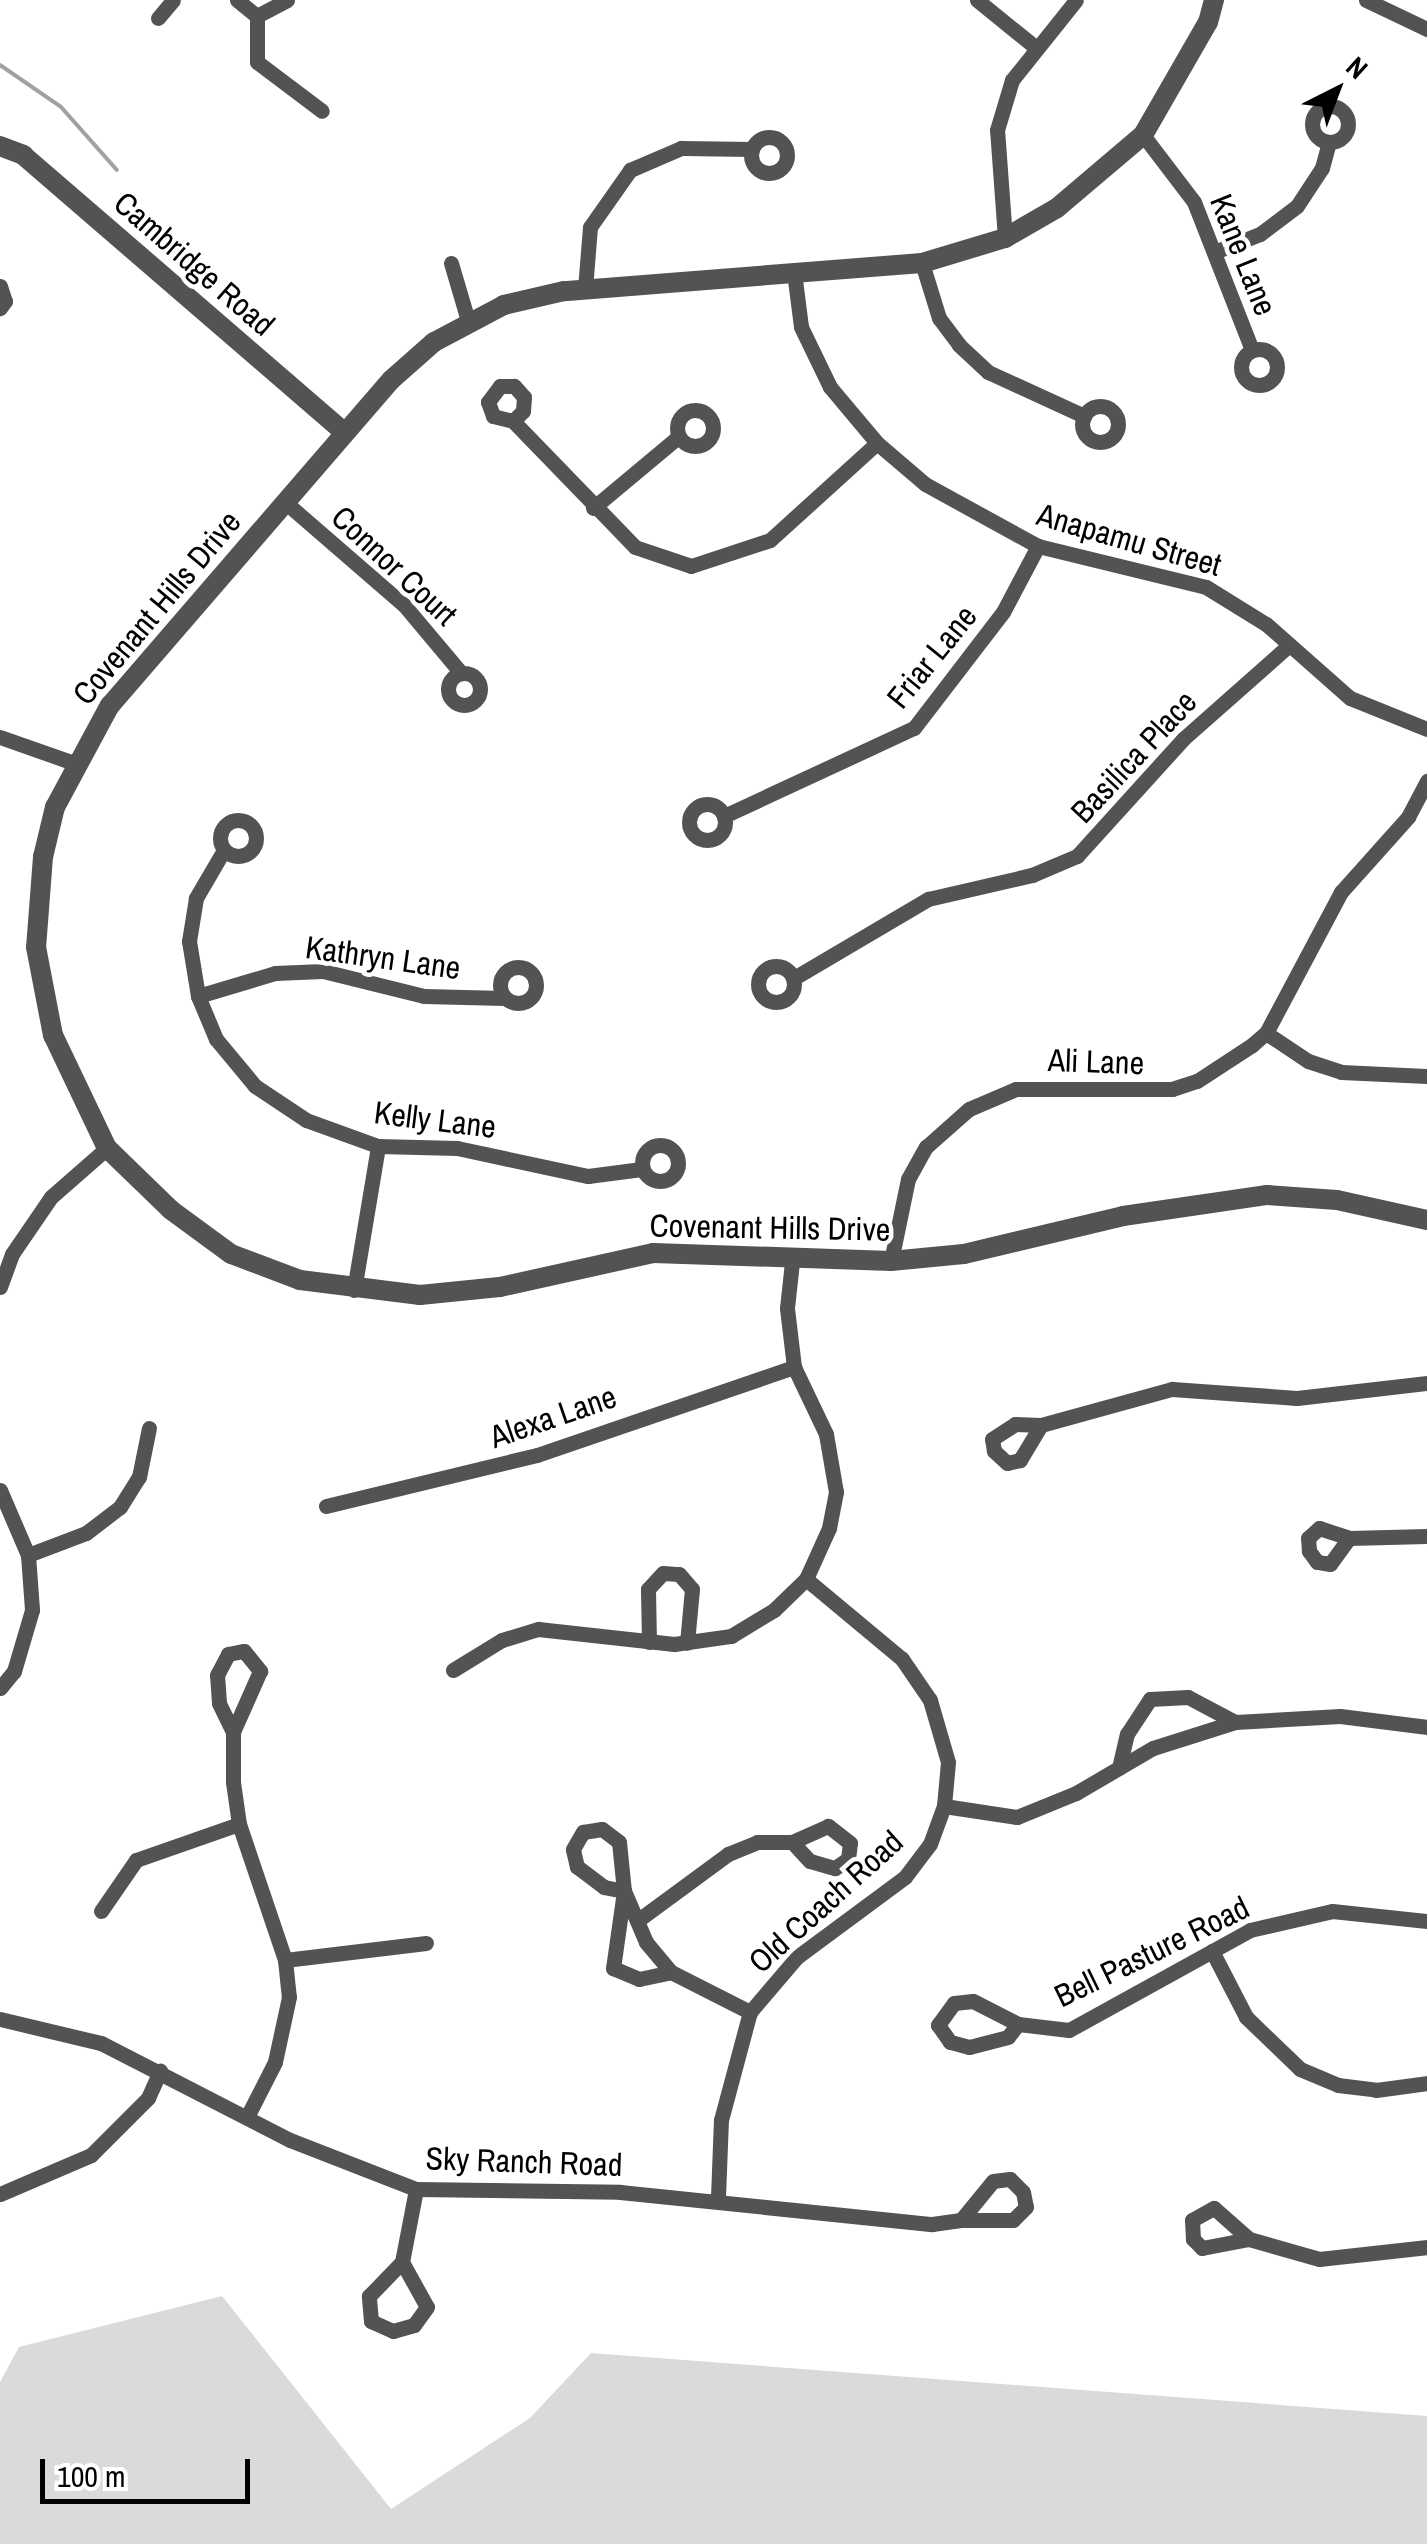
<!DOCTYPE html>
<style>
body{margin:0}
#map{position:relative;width:1427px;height:2544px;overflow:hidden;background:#fff;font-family:"Archivo Narrow",sans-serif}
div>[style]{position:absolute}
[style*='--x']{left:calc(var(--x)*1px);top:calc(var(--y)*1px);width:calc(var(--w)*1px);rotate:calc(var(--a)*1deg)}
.green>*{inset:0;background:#dadada}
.stream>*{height:4px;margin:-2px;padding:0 2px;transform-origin:2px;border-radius:2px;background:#a1a1a1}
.minor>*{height:15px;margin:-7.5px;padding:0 7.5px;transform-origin:7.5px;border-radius:7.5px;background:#535353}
.minor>.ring{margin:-7.5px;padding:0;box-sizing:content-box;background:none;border:15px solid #535353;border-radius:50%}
.tertiary>*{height:20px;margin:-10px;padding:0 10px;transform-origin:10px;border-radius:10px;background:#535353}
span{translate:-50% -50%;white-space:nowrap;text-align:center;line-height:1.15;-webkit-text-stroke:9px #fff;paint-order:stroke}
.street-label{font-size:32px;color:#000}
.north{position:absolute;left:1287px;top:40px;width:100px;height:100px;-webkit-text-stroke:8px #fff;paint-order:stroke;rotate:42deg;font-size:28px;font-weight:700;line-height:40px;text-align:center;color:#000}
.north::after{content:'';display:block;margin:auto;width:35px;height:45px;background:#000;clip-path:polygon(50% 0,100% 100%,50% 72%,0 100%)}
.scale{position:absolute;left:40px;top:2459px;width:210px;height:45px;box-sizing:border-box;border:5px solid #000;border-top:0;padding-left:12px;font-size:30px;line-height:35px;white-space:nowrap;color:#000;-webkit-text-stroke:8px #fff;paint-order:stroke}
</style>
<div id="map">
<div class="green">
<i style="clip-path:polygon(222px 2296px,391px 2509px,530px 2418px,591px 2353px,1427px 2416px,1427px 2544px,0 2544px,0 2382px,19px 2347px)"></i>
</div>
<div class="stream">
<i style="--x:0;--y:65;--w:74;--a:34.5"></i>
<i style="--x:61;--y:107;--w:84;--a:48.4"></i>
</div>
<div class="minor">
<i style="--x:237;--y:0;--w:26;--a:39"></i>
<i style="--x:257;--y:16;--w:34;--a:-28"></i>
<i style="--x:977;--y:0;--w:75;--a:39"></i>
<i style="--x:1366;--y:0;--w:68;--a:25.4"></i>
<i style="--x:257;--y:16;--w:46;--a:90"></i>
<i style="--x:257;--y:62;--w:81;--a:37"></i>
<i style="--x:158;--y:18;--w:23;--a:-50"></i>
<i class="ring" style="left:1312px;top:106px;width:21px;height:21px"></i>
<i style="--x:1143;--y:135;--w:84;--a:52.7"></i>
<i style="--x:1194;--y:202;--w:159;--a:68.6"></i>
<i class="ring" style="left:751px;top:137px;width:21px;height:21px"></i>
<i style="--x:1005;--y:238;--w:108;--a:-94.2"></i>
<i style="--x:997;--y:130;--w:52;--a:-73.3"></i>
<i style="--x:1012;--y:80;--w:102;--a:-51.3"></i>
<i style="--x:1217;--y:251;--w:46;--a:-21.6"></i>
<i style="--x:1260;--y:234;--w:46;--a:-37.1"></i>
<i style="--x:1297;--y:206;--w:45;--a:-56.7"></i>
<i style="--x:1322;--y:168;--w:27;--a:-75"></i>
<i style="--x:451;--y:263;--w:64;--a:73.6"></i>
<i style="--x:922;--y:263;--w:58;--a:72.8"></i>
<i style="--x:939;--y:318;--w:34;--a:53"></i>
<i style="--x:959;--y:345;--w:40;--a:43"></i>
<i style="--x:988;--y:372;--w:106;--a:24.6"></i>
<i style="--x:794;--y:272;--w:55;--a:82.7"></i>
<i style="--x:801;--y:327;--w:67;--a:64.2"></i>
<i style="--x:830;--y:387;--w:73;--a:50"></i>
<i style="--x:877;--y:443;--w:63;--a:40.5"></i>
<i style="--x:925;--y:484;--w:129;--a:28.8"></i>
<i style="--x:1038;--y:546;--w:173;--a:13.7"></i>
<i style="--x:1206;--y:587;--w:70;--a:31.7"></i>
<i style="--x:1266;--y:624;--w:112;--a:41.4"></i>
<i style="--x:1350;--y:698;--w:83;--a:21.9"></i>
<i style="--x:0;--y:286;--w:16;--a:72"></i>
<i style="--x:5;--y:301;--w:9;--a:126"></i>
<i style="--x:585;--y:289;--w:62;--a:-85.4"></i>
<i style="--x:590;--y:227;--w:70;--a:-54.9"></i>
<i style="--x:630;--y:170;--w:56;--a:-23.3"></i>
<i style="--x:681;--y:148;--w:71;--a:0.8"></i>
<i class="ring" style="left:1241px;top:349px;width:21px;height:21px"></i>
<i class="ring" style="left:1082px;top:406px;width:21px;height:21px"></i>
<i class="ring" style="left:677px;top:410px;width:21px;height:21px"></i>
<i style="--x:513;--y:421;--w:14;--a:-45"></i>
<i style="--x:523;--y:411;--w:14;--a:-86"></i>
<i style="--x:524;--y:397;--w:15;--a:-132"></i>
<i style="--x:514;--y:386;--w:14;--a:180"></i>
<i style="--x:500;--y:386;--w:20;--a:127"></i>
<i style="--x:488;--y:402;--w:15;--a:70"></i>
<i style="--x:493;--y:416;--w:21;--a:14"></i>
<i style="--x:513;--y:421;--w:175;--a:45.9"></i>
<i style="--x:635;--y:547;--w:59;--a:18.7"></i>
<i style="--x:691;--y:566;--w:83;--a:-18.2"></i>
<i style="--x:770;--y:540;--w:144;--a:-42.2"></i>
<i style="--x:285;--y:502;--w:157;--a:40.9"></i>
<i style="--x:404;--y:605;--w:89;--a:50"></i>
<i style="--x:593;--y:508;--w:112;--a:-39.9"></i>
<i class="ring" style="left:448px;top:673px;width:17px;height:17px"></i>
<i style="--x:0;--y:737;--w:78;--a:19.4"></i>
<i class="ring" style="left:689px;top:804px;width:21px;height:21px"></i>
<i style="--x:724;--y:816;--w:209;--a:-24.9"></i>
<i style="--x:914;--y:728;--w:146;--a:-52.5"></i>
<i style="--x:1003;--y:612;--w:75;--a:-62.1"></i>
<i class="ring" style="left:220px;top:820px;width:21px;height:21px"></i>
<i style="--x:224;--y:850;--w:56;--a:120.3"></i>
<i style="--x:196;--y:898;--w:44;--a:99.2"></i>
<i style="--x:189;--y:941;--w:56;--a:80.7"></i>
<i style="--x:198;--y:996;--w:47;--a:67.3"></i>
<i style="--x:216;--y:1039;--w:61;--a:50.3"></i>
<i style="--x:255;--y:1086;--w:61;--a:33.7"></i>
<i style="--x:306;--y:1120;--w:77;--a:19.9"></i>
<i style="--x:378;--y:1146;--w:79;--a:1.5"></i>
<i style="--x:457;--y:1148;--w:134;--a:12.1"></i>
<i style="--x:588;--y:1176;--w:54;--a:-7.4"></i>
<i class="ring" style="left:758px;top:966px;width:21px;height:21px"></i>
<i class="ring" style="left:500px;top:967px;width:21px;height:21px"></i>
<i style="--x:794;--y:978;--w:156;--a:-30.5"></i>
<i style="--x:928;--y:899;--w:107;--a:-13"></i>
<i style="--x:1032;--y:875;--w:49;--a:-22.9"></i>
<i style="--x:1077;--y:856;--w:158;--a:-47.8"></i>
<i style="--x:1183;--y:739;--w:137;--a:-41.5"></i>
<i style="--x:198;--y:996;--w:80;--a:-16.6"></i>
<i style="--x:275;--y:973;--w:48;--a:-2.4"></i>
<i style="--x:323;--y:971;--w:104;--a:13.9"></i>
<i style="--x:424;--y:996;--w:80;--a:1.4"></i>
<i style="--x:1266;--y:1033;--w:50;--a:33.7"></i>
<i style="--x:1308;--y:1061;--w:35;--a:18"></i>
<i style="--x:1341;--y:1072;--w:86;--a:2.7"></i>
<i class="ring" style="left:642px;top:1145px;width:21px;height:21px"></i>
<i style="--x:891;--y:1261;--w:84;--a:-78.3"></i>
<i style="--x:908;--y:1179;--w:37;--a:-61"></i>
<i style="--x:926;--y:1147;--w:57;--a:-41.5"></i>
<i style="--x:969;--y:1109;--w:51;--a:-23.1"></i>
<i style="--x:1016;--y:1089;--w:156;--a:0"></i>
<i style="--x:1172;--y:1089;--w:26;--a:-18"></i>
<i style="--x:1197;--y:1081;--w:66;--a:-33.2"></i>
<i style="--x:1252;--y:1045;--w:18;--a:-41"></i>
<i style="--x:1266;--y:1033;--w:160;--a:-62"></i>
<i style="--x:1341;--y:892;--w:101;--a:-48.2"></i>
<i style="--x:1408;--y:817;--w:41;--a:-62.2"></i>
<i style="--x:0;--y:1287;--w:35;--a:-70"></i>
<i style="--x:12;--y:1254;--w:69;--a:-55.6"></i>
<i style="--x:51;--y:1197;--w:74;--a:-41.2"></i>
<i style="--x:354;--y:1290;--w:146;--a:-80.5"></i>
<i style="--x:1041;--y:1425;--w:41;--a:121"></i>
<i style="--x:1020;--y:1460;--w:13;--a:167"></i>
<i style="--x:1007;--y:1463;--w:18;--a:-137"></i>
<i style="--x:994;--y:1451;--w:12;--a:-99"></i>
<i style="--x:992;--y:1439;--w:27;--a:-33"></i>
<i style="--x:1015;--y:1424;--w:26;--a:2"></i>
<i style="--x:1041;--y:1425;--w:136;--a:-15.4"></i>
<i style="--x:1172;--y:1389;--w:125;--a:4.1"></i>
<i style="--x:1297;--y:1398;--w:131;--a:-6.6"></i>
<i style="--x:0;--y:1490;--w:71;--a:66.7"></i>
<i style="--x:28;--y:1555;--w:55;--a:85.8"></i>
<i style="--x:32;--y:1610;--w:64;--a:106.4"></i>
<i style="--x:14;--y:1671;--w:22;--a:129"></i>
<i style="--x:326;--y:1506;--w:217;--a:-13.6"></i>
<i style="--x:537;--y:1455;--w:272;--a:-18.9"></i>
<i style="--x:1349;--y:1538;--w:32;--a:126"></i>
<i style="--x:1330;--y:1564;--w:13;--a:-171"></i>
<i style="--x:1317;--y:1562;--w:14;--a:-126"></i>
<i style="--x:1309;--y:1551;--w:13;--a:-94"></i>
<i style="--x:1308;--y:1538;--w:15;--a:-42"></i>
<i style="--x:1319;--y:1528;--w:32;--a:18"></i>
<i style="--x:1349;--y:1538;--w:78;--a:-1.5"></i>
<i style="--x:28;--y:1555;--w:62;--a:-20.8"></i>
<i style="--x:86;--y:1533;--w:43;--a:-37.4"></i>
<i style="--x:120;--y:1507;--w:36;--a:-58"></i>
<i style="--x:139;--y:1477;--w:50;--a:-78.5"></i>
<i style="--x:649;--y:1642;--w:53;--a:-91.1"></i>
<i style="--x:648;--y:1589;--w:22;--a:-47"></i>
<i style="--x:663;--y:1573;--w:16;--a:4"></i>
<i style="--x:679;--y:1574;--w:20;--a:49"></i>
<i style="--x:692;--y:1589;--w:54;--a:95.3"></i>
<i style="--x:453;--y:1670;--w:57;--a:-31.5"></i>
<i style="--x:502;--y:1640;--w:38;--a:-17"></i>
<i style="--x:538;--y:1629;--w:137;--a:6.3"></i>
<i style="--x:674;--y:1644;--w:58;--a:-8"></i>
<i style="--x:731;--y:1636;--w:50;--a:-31.2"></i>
<i style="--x:774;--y:1610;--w:45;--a:-44.1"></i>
<i style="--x:806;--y:1579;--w:56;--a:-65.7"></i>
<i style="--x:829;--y:1528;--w:37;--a:-79"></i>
<i style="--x:836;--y:1492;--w:59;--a:-99.8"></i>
<i style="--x:826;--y:1434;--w:74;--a:-115.5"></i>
<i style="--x:794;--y:1367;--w:59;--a:-96.8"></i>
<i style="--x:787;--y:1308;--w:46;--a:-83.8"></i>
<i style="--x:233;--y:1732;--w:32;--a:-116"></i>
<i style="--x:219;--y:1703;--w:28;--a:-94"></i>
<i style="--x:217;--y:1675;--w:24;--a:-62"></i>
<i style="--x:228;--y:1654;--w:16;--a:-11"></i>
<i style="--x:244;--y:1651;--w:26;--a:51"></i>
<i style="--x:260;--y:1671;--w:67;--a:113.9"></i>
<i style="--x:233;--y:1732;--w:50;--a:90"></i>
<i style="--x:233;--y:1782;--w:42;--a:81.9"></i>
<i style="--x:239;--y:1824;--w:144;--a:71.3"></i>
<i style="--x:285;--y:1960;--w:37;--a:84"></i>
<i style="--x:289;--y:1997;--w:66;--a:102.2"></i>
<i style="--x:275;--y:2062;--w:62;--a:117"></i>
<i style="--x:1119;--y:1768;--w:35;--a:-77"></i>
<i style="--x:1127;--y:1734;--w:42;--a:-56.7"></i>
<i style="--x:1150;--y:1699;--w:38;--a:-3"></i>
<i style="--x:1188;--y:1697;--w:53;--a:28"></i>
<i style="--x:944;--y:1806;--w:74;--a:8.6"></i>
<i style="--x:1017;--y:1817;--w:64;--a:-22.1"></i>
<i style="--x:1076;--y:1793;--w:89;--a:-30.3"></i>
<i style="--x:1153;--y:1748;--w:86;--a:-17.6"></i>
<i style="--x:1235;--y:1722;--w:105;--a:-3.3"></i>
<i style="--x:1340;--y:1716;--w:88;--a:7.2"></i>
<i style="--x:101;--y:1911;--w:62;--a:-55.5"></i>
<i style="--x:136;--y:1860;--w:109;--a:-19.3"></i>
<i style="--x:641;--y:1918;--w:108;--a:-36.3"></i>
<i style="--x:728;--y:1854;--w:31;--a:-22"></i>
<i style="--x:757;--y:1842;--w:35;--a:0"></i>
<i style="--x:792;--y:1842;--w:26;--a:47"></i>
<i style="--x:810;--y:1861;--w:26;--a:16"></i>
<i style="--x:835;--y:1868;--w:16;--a:-35"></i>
<i style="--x:848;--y:1859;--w:16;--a:-83"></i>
<i style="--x:850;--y:1843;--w:28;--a:-142"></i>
<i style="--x:828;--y:1826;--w:39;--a:156"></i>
<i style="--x:1212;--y:1951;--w:74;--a:62.7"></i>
<i style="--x:1246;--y:2017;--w:75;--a:43.9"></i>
<i style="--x:1300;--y:2069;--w:41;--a:22.8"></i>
<i style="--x:1338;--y:2085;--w:38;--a:7"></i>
<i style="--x:1376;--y:2090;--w:51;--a:-7.8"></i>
<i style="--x:285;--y:1960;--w:142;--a:-6.9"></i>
<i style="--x:671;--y:1972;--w:39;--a:-130"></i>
<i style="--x:646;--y:1942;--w:56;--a:-113.3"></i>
<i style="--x:624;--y:1891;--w:20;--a:-169"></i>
<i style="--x:604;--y:1887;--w:34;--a:-143"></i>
<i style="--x:577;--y:1867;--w:18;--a:-103"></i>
<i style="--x:573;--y:1849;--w:20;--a:-60"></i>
<i style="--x:583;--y:1832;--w:19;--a:-9"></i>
<i style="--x:602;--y:1829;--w:21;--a:37"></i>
<i style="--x:619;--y:1842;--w:49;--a:84.2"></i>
<i style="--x:624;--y:1891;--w:78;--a:98.1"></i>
<i style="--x:613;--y:1968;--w:28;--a:23"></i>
<i style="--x:639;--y:1979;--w:33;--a:-12"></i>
<i style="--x:671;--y:1972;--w:89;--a:26.9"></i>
<i style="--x:0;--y:2019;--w:104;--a:13.4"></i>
<i style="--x:101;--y:2043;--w:212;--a:27.2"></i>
<i style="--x:290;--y:2140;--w:135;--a:21.3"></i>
<i style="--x:416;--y:2189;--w:204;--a:0.8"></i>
<i style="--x:620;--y:2192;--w:314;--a:5.9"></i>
<i style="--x:932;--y:2224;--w:29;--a:-8"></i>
<i style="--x:1018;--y:2024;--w:16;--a:128"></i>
<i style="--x:1008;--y:2037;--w:40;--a:165.6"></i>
<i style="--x:969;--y:2047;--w:20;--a:-165"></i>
<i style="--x:950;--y:2042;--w:21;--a:-125"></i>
<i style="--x:938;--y:2025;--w:27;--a:-54"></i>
<i style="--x:954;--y:2003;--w:19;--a:-6"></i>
<i style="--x:973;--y:2001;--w:51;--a:27.1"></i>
<i style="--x:1018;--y:2024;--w:51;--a:6.7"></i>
<i style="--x:1069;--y:2030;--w:207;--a:-28.9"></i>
<i style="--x:1250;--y:1930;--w:84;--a:-13"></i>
<i style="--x:1332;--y:1911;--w:96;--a:6"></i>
<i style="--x:1010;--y:2179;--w:18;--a:45"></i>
<i style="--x:1023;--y:2192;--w:15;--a:79"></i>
<i style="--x:1026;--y:2207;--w:18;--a:135"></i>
<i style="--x:1013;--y:2220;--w:52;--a:180"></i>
<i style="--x:961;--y:2220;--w:50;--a:-50.6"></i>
<i style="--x:993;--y:2181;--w:17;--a:-7"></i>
<i style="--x:0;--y:2194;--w:99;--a:-23.2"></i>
<i style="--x:91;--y:2155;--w:81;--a:-45"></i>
<i style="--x:148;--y:2098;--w:30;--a:-66"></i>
<i style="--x:718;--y:2197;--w:77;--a:-87.8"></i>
<i style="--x:721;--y:2120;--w:112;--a:-75"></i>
<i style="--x:750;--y:2012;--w:72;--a:-49.5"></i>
<i style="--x:797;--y:1957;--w:134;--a:-36.5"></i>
<i style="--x:905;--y:1877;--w:41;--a:-52.9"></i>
<i style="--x:930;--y:1844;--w:40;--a:-69.8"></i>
<i style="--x:944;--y:1806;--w:44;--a:-84.8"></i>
<i style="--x:948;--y:1762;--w:65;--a:-106.2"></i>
<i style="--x:930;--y:1700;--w:50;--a:-124.3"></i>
<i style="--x:902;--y:1659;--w:125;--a:-140.2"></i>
<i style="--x:1249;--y:2239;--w:48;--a:169.2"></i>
<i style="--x:1202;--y:2248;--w:13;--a:-135"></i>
<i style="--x:1193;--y:2239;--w:19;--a:-93"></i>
<i style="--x:1192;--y:2220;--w:25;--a:-29"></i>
<i style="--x:1214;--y:2208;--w:47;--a:41.5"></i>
<i style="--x:1249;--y:2239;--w:73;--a:15.9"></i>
<i style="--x:1319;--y:2259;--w:109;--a:-6.3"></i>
<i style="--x:402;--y:2262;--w:51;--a:60.9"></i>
<i style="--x:427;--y:2307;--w:22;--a:126"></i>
<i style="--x:414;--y:2325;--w:22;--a:164"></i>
<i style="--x:393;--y:2331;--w:24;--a:-156"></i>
<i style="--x:371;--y:2321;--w:25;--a:-95"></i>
<i style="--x:369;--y:2296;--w:47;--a:-45.9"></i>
<i style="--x:402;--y:2262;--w:74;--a:-79.1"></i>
</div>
<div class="tertiary">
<i style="--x:1214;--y:0;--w:23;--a:105"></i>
<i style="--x:1208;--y:22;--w:130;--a:119.9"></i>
<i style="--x:1143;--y:135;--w:113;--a:139.7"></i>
<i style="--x:1057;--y:208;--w:60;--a:150"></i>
<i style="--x:1005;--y:238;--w:87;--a:163.2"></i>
<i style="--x:922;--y:263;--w:359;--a:175.5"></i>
<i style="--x:564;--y:291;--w:62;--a:166.9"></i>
<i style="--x:504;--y:305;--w:79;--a:152.1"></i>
<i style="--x:434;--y:342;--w:57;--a:138.5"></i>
<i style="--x:391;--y:380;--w:430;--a:130.8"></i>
<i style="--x:110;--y:705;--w:116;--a:118.3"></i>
<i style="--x:55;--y:807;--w:51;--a:103.5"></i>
<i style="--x:43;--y:857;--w:90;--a:94.4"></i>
<i style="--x:36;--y:947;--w:90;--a:79.1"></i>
<i style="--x:53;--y:1035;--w:125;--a:64.5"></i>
<i style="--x:107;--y:1148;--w:89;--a:44.1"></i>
<i style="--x:171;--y:1210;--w:74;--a:36.3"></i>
<i style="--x:231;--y:1254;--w:74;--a:20.6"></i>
<i style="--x:300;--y:1280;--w:121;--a:7.1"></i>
<i style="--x:420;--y:1295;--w:80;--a:-5.7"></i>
<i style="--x:500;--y:1287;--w:157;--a:-12.5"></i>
<i style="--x:653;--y:1253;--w:238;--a:1.9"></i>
<i style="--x:891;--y:1261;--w:73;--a:-5.5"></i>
<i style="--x:964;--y:1254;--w:163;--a:-13.4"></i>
<i style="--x:1123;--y:1216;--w:146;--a:-8.3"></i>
<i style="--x:1267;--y:1195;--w:70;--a:4.1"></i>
<i style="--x:1337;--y:1200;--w:92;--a:12.5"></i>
<i style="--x:0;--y:146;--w:25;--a:21"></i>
<i style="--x:23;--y:155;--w:425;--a:40.8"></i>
</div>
<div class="street-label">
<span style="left:1243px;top:255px;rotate:68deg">Kane Lane</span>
<span style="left:194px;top:264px;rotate:41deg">Cambridge Road</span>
<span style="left:1129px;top:540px;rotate:16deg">Anapamu Street</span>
<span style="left:394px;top:566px;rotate:43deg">Connor Court</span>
<span style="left:157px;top:608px;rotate:-50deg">Covenant Hills Drive</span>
<span style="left:932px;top:657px;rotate:-51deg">Friar Lane</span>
<span style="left:1134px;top:757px;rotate:-47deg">Basilica Place</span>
<span style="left:383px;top:958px;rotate:8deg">Kathryn Lane</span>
<span style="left:1096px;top:1062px;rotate:2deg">Ali Lane</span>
<span style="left:435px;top:1120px;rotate:7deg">Kelly Lane</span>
<span style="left:770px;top:1228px;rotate:1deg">Covenant Hills Drive</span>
<span style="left:553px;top:1417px;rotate:-19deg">Alexa Lane</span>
<span style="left:826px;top:1902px;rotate:-42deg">Old Coach Road</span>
<span style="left:1152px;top:1952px;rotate:-26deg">Bell Pasture Road</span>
<span style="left:524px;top:2162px;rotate:2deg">Sky Ranch Road</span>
</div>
<div class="north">N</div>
<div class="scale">100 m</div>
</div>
